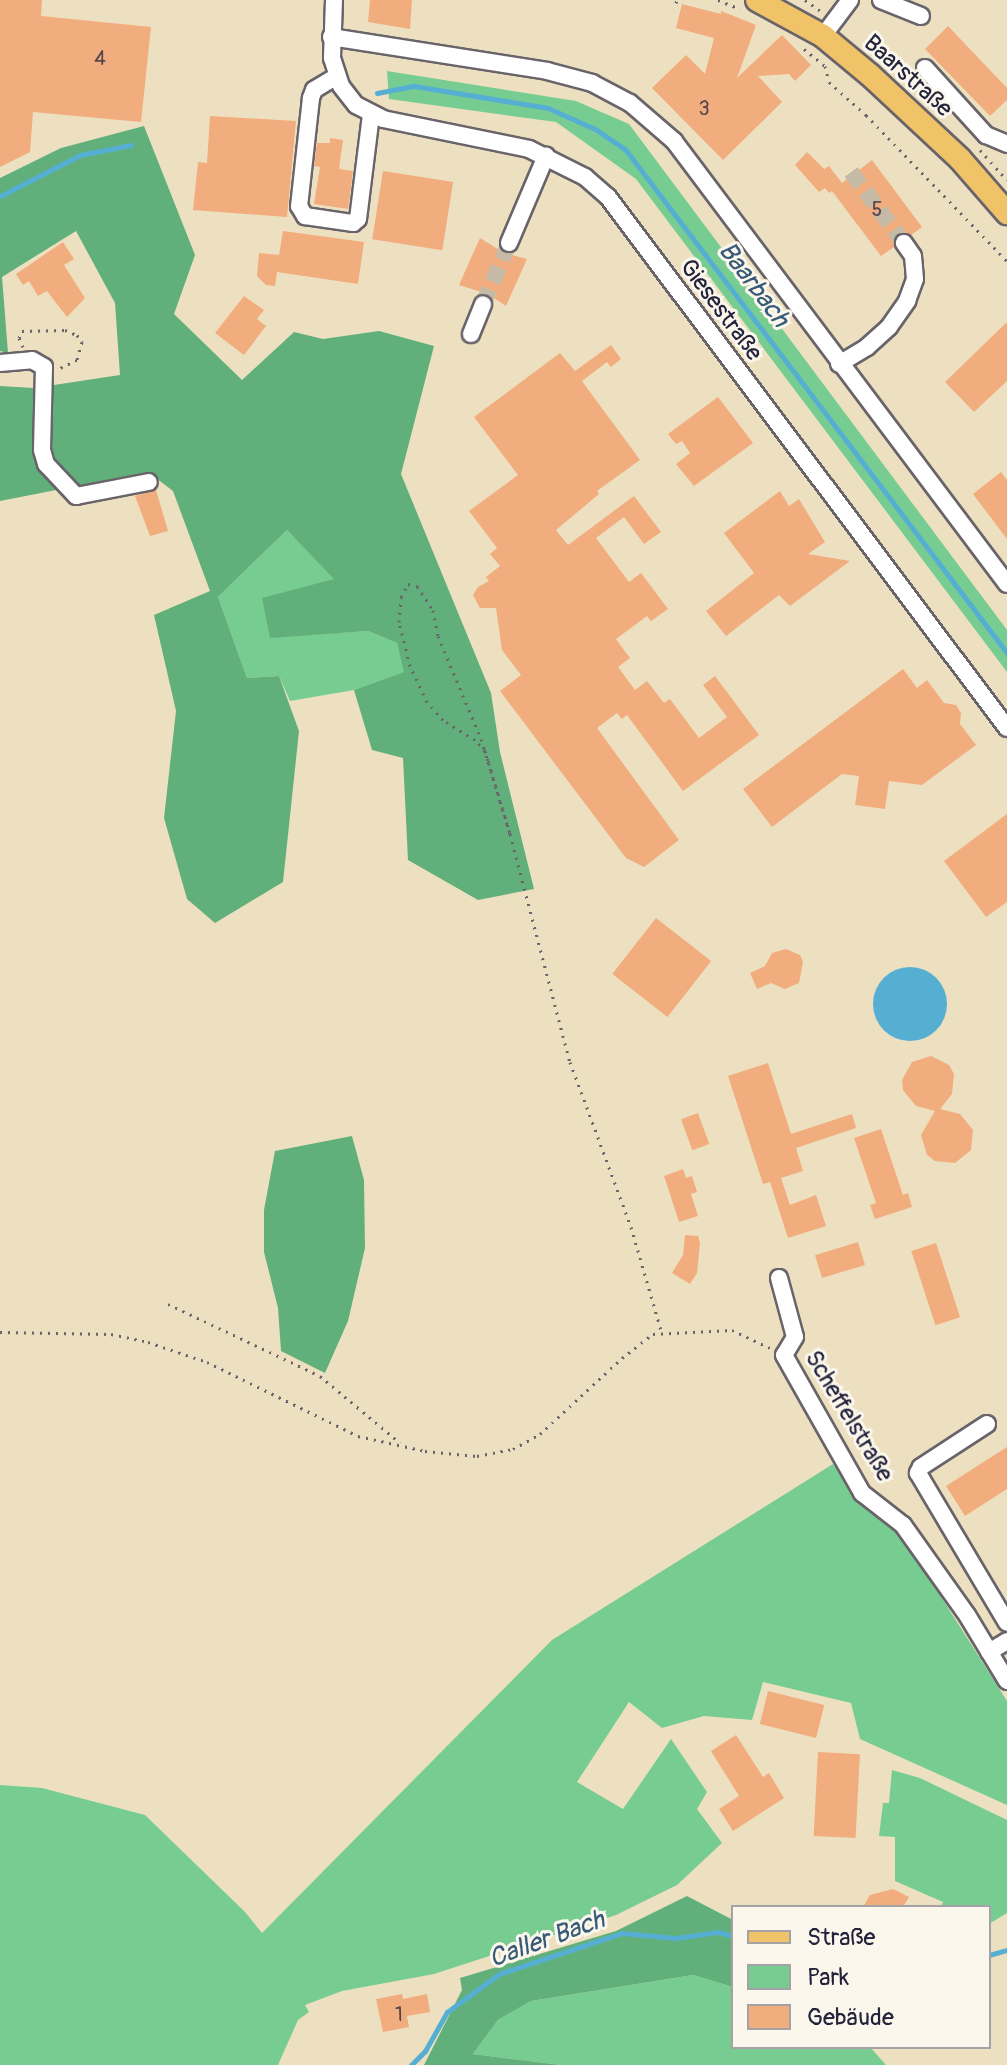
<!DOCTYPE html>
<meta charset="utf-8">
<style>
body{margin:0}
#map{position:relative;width:1007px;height:2065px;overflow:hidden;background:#ede0c0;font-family:Pangolin,sans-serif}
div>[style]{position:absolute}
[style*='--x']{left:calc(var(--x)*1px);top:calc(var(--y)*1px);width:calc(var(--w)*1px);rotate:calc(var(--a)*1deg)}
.green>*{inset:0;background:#77cd91}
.forest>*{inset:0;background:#61b07b}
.water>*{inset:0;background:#56afd3}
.round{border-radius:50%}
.stream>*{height:5px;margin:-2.5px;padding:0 2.5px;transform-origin:2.5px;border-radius:2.5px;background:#56afd3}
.building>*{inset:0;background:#f1ad7d;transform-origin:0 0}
.minor-tunnel>*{height:16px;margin-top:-8px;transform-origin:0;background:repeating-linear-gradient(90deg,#c4baa5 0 16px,transparent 0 24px)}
.path>*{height:3px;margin-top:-1.5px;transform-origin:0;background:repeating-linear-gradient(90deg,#69646a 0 2px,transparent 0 8px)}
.roads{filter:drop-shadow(2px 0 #69646a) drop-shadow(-2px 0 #69646a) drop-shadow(0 2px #69646a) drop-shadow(0 -2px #69646a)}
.minor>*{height:16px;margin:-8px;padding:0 8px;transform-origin:8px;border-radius:8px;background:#fff}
.major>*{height:22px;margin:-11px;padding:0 11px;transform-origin:11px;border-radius:11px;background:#f0c369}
span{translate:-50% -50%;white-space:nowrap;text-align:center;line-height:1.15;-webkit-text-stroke:6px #fbf7ec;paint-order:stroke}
.number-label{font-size:20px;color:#56454c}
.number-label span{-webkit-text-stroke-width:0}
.street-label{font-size:24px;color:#22223b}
.water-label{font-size:26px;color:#375a78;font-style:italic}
.legend{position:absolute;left:731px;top:1905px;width:260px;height:144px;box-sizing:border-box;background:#fbf7ec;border:2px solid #a4a2a5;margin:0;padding:10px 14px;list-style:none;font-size:24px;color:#22223b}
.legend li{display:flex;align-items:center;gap:16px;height:40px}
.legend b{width:40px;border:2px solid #a4a2a5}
</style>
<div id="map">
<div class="green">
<i style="clip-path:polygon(387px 71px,576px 101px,629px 124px,1007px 630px,1007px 672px,636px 179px,556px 122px,389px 99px)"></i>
<i style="clip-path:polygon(287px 530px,335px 579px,270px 637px,368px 631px,397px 643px,405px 672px,354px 690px,290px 701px,279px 676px,247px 678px,218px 597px)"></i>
<i style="clip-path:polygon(833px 1464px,862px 1506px,898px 1529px,1007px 1701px,1007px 1805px,860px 1739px,851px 1703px,763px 1682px,752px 1720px,704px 1716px,662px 1728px,629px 1702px,577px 1782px,623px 1809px,671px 1739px,707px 1792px,697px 1809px,722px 1843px,677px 1885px,616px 1915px,434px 1974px,342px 1991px,305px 2005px,309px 2012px,298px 2020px,278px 2065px,0 2065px,0 1785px,42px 1788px,145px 1815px,245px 1912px,262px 1933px,552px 1640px)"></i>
<i style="clip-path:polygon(892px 1770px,920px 1778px,1007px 1820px,1007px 1913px,989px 1924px,989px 1907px,941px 1907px,943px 1902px,895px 1881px,895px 1837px,879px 1836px,883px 1803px,889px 1803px)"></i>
<i style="clip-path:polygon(693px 1975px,733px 1987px,733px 2047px,870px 2047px,886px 2065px,561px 2065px,473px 2054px,498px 2020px,531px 2001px)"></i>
</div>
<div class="forest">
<i style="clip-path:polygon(144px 126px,195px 255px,174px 314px,242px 380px,294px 332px,323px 339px,379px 331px,434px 346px,401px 474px,491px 693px,500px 752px,534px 889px,478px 900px,408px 860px,403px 758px,372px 750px,354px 690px,404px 672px,397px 643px,368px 631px,270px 638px,262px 598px,334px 579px,287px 530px,218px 597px,247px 678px,279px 676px,299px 731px,283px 882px,215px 923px,187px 899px,164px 818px,176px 711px,154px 615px,210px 591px,173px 491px,148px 472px,0 501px,0 386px,34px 388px,120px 375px,115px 303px,76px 231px,2px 277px,8px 353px,0 351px,0 178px,61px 148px)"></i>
<i style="clip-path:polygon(352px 1136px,364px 1180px,365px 1248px,348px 1321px,325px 1373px,281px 1351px,278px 1308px,264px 1252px,264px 1210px,275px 1151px)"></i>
<i style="clip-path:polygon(687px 1896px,733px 1920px,733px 1987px,693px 1975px,531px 2001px,498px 2020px,473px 2054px,561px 2065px,424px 2065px,462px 1990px,460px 1978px,616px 1931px)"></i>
</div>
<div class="water">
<i class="round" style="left:873px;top:967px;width:74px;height:74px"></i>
</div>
<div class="stream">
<i style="--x:377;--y:93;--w:38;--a:-11"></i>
<i style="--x:414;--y:86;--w:136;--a:9.3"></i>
<i style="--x:548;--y:108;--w:51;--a:24.1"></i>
<i style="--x:595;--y:129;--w:36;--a:34"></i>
<i style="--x:625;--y:149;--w:632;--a:52.84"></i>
<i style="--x:0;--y:196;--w:90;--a:-27.1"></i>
<i style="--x:80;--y:155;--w:52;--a:-11.1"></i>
<i style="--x:989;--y:1955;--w:19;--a:-16"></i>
<i style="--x:411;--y:2065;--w:20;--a:-45"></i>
<i style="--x:425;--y:2051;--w:45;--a:-60.6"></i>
<i style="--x:447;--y:2012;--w:64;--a:-36.2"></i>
<i style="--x:499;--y:1974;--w:130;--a:-18.4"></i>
<i style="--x:622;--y:1933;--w:54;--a:5.3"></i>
<i style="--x:676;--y:1938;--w:42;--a:-8.1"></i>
<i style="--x:718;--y:1932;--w:16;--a:15"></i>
</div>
<div class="building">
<i style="clip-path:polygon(0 0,42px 0,41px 16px,151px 27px,141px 122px,33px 112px,30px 152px,0 167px)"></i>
<i style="clip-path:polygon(370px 0,412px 0,410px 29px,368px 22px)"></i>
<i style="clip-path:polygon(682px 4px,721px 14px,721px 11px,756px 25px,737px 78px,782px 35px,811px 65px,795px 81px,789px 74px,758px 76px,782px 102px,723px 160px,652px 88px,686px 55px,705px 74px,714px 38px,676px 28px)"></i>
<i style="clip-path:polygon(948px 26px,1007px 88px,1007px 100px,990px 116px,925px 49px)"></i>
<i style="clip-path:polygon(210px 116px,296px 121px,287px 217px,193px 210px,198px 162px,207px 163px)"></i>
<i style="clip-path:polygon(330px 138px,343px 140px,339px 169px,353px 171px,348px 209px,314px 204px,320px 167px,314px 166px,317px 143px,330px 143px)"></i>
<i style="clip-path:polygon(807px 152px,824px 169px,829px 166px,842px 183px,872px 160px,922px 227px,911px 235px,897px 234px,894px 247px,881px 256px,832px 191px,829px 193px,825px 188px,819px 192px,795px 165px)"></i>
<i style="left:383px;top:171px;width:71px;height:69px;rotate:9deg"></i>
<i style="clip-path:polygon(283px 231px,364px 242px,358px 284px,277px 272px,275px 286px,266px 285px,257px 276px,259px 253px,279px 255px)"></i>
<i style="clip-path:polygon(480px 238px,504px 253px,527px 259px,506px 306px,488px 294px,459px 285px)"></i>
<i style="clip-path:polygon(63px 242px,74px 259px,64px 265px,85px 298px,67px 317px,47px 291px,38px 296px,29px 281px,23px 285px,16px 274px)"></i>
<i style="clip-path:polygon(244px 296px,264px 310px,257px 319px,266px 326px,244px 355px,215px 333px)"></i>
<i style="clip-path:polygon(1007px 322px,1007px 381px,974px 412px,945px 382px)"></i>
<i style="clip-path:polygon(611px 345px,621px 359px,611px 367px,607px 362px,582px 381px,640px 460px,597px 491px,599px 494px,556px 530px,568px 545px,634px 496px,661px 532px,644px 544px,624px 517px,596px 538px,629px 582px,641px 573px,668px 609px,651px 621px,647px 616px,616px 639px,630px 658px,618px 667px,635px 690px,647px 681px,664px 703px,670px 699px,699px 738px,727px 717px,703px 685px,715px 676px,759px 735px,683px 791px,627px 715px,622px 719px,617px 713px,597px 728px,679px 840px,644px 867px,626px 858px,500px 691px,521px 675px,502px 650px,496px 608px,480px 608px,473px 595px,478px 587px,489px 581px,486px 577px,500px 566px,490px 554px,497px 548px,469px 511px,518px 475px,474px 417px,560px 353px,575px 371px)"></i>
<i style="clip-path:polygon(718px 397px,753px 443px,694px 486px,676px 464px,690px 453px,682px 441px,676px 444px,668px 434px)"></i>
<i style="clip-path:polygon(1001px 472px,1007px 480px,1007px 539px,973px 494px)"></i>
<i style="clip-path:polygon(156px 490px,168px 531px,150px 536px,135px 496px)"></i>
<i style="clip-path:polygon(780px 491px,789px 506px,799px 499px,825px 542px,808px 554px,850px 561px,790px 606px,779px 595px,726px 636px,706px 611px,754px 573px,724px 533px)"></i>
<i style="clip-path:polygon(903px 669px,917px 688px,927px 680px,944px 703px,956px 705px,961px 713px,960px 724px,976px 745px,922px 785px,889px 781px,885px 809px,855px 805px,859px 776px,842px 774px,772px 827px,743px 789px)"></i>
<i style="clip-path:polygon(1007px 814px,1007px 902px,986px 917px,944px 861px)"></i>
<i style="left:656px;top:918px;width:70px;height:71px;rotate:38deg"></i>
<i style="clip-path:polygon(786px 949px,800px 955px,803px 962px,799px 983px,785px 989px,771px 983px,757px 989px,750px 973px,765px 966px,772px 953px)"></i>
<i style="clip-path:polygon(931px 1056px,949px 1065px,954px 1074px,952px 1094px,940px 1109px,960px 1114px,973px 1130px,971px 1150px,955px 1163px,935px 1161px,927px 1155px,921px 1135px,935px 1111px,916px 1106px,903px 1090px,902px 1080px,912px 1062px)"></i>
<i style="clip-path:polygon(768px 1063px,791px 1134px,852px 1114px,856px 1128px,796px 1148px,803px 1171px,781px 1178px,790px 1205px,816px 1195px,826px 1226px,788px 1238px,770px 1182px,763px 1184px,728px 1076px)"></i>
<i style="left:698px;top:1113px;width:33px;height:18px;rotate:70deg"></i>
<i style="clip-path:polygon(881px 1129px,903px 1195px,908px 1193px,912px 1207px,875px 1219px,870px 1205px,876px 1203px,854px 1138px)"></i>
<i style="clip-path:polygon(683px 1169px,686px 1178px,692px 1176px,697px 1192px,691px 1194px,698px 1216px,679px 1222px,664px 1176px)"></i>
<i style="clip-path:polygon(685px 1235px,698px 1236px,700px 1243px,697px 1273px,690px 1284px,672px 1273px,683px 1255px)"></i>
<i style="left:858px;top:1242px;width:24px;height:45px;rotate:73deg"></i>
<i style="left:936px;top:1243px;width:78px;height:26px;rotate:72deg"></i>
<i style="clip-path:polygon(1007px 1447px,1007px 1489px,965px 1516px,946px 1486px)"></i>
<i style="left:768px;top:1691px;width:58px;height:34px;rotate:14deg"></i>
<i style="clip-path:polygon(736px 1735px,763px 1777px,769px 1773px,784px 1798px,733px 1831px,719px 1809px,739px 1796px,711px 1751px)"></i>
<i style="left:818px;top:1752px;width:42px;height:84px;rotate:3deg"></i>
<i style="clip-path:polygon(893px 1889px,909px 1897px,903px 1907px,863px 1907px,870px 1895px)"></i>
<i style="clip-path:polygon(402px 1994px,403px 1999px,427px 1994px,430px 2012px,407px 2016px,409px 2027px,383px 2032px,376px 1999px)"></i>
</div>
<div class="minor-tunnel">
<i style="--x:851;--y:172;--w:89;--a:53.3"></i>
<i style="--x:483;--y:304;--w:66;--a:-66.9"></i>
</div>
<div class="path">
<i style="--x:718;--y:0;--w:24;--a:22"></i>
<i style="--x:805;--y:0;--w:19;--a:35"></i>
<i style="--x:676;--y:3;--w:3;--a:-72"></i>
<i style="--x:804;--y:49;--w:27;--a:39"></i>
<i style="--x:825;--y:66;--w:16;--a:76"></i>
<i style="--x:829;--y:82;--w:50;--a:41.7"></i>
<i style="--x:866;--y:115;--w:203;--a:46"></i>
<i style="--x:887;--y:63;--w:72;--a:41.6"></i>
<i style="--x:980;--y:150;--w:40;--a:48"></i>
<i style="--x:23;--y:347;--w:10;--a:-114"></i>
<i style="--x:19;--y:338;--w:8;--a:-67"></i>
<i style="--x:22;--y:331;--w:43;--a:-1.3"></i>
<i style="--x:65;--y:330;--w:13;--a:23"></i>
<i style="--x:77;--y:335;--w:9;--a:54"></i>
<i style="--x:82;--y:342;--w:19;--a:106"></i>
<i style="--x:77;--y:360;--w:19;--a:155"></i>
<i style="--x:510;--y:834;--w:87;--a:-106.8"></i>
<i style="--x:485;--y:751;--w:15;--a:-132"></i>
<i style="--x:475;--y:740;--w:38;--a:-148"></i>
<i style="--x:443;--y:720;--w:24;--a:-132"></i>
<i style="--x:427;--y:702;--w:40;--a:-115"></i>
<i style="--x:410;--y:666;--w:45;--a:-104"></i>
<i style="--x:399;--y:622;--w:25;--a:-85"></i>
<i style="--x:401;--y:597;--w:15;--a:-62"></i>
<i style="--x:408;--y:584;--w:9;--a:13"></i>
<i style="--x:417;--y:586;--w:29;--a:56"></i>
<i style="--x:433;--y:610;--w:26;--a:79"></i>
<i style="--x:438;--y:636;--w:112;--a:67.3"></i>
<i style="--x:481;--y:739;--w:13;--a:72"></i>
<i style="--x:485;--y:751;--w:10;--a:73"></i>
<i style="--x:488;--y:761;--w:76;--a:73.2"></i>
<i style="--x:510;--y:834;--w:236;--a:75.3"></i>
<i style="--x:570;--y:1062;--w:176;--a:69.7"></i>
<i style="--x:631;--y:1227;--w:111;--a:73.8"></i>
<i style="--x:168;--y:1304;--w:168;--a:25.3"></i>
<i style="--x:320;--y:1376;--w:104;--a:39.9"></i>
<i style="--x:0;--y:1332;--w:111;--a:1"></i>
<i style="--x:111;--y:1334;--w:38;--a:12"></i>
<i style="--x:148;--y:1342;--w:62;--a:18.7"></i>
<i style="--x:207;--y:1362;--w:168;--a:26.1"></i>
<i style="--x:358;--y:1436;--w:69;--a:12.6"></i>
<i style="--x:425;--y:1451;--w:52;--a:5.5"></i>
<i style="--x:477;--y:1456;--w:37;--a:-11"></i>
<i style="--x:513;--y:1449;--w:31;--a:-29"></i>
<i style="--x:540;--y:1434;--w:112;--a:-42.8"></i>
<i style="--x:622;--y:1358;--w:39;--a:-38"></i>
<i style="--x:653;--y:1334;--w:79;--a:-2.9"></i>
<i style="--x:732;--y:1330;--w:42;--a:25.3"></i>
</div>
<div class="roads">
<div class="minor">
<i style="--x:334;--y:0;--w:58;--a:92"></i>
<i style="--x:332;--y:58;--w:29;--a:72"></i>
<i style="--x:341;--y:86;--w:24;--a:52"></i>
<i style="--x:356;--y:105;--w:30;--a:27"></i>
<i style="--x:383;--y:119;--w:149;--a:11.6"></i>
<i style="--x:529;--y:149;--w:63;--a:26.6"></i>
<i style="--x:585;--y:177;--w:30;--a:41"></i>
<i style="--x:608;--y:197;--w:664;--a:53.08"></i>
<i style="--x:881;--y:0;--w:43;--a:21.8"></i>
<i style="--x:823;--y:36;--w:45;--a:-53.1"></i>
<i style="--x:331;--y:37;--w:219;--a:8.9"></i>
<i style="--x:547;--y:71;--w:47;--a:14.9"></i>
<i style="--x:592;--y:83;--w:43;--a:27.8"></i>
<i style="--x:630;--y:103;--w:58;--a:40.8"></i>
<i style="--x:674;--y:141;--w:554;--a:53.07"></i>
<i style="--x:925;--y:68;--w:91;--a:47.7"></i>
<i style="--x:986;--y:135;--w:23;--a:23"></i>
<i style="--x:337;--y:76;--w:27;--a:149"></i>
<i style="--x:314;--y:90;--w:9;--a:111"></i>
<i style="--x:311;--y:98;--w:109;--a:96.3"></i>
<i style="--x:299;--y:206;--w:12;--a:59"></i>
<i style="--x:305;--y:216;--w:49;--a:8.3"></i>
<i style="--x:353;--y:223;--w:6;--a:-39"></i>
<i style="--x:358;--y:219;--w:105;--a:-82.9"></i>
<i style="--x:509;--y:243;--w:95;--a:-67"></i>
<i style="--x:471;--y:334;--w:32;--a:-68"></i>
<i style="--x:0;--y:363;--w:32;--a:-5"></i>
<i style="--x:32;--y:360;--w:14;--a:30"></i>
<i style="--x:44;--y:367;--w:83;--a:91.4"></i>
<i style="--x:42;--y:450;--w:15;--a:74"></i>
<i style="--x:46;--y:464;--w:44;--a:46.8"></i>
<i style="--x:76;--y:496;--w:74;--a:-10.9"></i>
<i style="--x:839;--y:364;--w:33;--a:-31"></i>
<i style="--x:867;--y:347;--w:30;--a:-42"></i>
<i style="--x:889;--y:327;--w:32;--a:-55"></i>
<i style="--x:907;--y:301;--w:23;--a:-70"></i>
<i style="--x:915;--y:279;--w:23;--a:-95"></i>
<i style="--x:913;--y:256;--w:16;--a:-125"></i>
<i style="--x:779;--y:1278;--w:61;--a:74.8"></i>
<i style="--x:795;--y:1337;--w:21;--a:121"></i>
<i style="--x:784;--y:1355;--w:159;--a:60.5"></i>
<i style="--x:862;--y:1493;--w:52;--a:38"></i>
<i style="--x:903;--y:1525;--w:110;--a:54.6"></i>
<i style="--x:967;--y:1615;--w:77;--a:58.8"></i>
<i style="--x:987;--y:1424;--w:79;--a:146.9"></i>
<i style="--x:921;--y:1467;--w:7;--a:117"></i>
<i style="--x:918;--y:1473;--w:174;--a:59.3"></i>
<i style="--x:989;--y:1652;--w:21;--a:-31"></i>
</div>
<div class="major">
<i style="--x:757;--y:0;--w:75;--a:28.6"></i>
<i style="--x:823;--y:36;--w:61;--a:39.7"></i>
<i style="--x:870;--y:75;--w:123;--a:43"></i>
<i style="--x:960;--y:159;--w:72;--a:49"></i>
</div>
</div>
<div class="number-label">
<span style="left:100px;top:58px">4</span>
<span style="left:704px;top:108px">3</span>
<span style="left:877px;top:209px">5</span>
<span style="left:399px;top:2014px">1</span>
</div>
<div class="street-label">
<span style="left:908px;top:76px;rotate:42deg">Baarstraße</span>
<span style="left:721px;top:310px;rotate:53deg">Giesestraße</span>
<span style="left:849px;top:1416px;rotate:59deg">Scheffelstraße</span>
</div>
<div class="water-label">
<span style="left:753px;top:285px;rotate:53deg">Baarbach</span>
<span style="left:547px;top:1940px;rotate:-20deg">Caller Bach</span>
</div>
<ul class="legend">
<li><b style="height:10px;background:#f0c369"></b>Straße</li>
<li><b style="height:22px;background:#77cd91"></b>Park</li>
<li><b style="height:22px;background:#f1ad7d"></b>Gebäude</li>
</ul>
</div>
